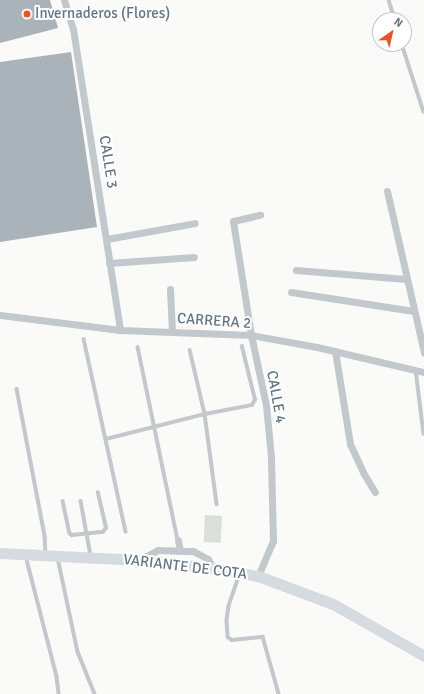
<!DOCTYPE html>
<style>
body{margin:0}
#map{position:relative;width:424px;height:694px;overflow:hidden;background:#fafaf8;font-family:Signika,sans-serif}
div>[style]{position:absolute}
[style*='--x']{left:calc(var(--x)*1px);top:calc(var(--y)*1px);width:calc(var(--w)*1px);rotate:calc(var(--a)*1deg)}
.green>*{inset:0;background:#dadfd7;transform-origin:0 0}
.building>*{inset:0;background:#aab3b9}
.service>*{height:3.5px;margin:-1.75px;padding:0 1.75px;transform-origin:1.75px;border-radius:1.75px;background:#c3c8cc}
.minor>*{height:7px;margin:-3.5px;padding:0 3.5px;transform-origin:3.5px;border-radius:3.5px;background:#c3c8cc}
.primary>*{height:11px;margin:-5.5px;padding:0 5.5px;transform-origin:5.5px;border-radius:5.5px;background:#d6dbdf}
.dots>*{width:11px;height:11px;translate:-50% -50%;box-sizing:border-box;border:2px solid #fff;border-radius:50%}
span{translate:-50% -50%;white-space:nowrap;text-align:center;line-height:1.15;-webkit-text-stroke:4px #fff;paint-order:stroke}
.poi-label{font-size:15px;color:#657683}
.left{translate:0 -50%;text-align:left}
.street-label{font-size:15px;color:#657683}
.north{position:absolute;left:372px;top:12px;width:40px;height:40px;box-sizing:border-box;background:#fff;border:1px solid #c1c8cd;border-radius:50%;rotate:34deg;font-size:11px;font-weight:700;line-height:16px;text-align:center;color:#657683}
.north::after{content:'';display:block;margin:auto;width:14px;height:18px;background:#e4572e;clip-path:polygon(50% 0,100% 100%,50% 72%,0 100%)}
</style>
<div id="map">
<div class="green">
<i style="left:205px;top:515px;width:17px;height:27px;rotate:3deg"></i>
</div>
<div class="building">
<i style="clip-path:polygon(0 0,50px 0,58px 28px,0 43px)"></i>
<i style="clip-path:polygon(71px 52px,97px 227px,0 242px,0 62px)"></i>
</div>
<div class="service">
<i style="--x:389;--y:0;--w:21;--a:73"></i>
<i style="--x:402;--y:44;--w:71;--a:72.1"></i>
<i style="--x:84;--y:339;--w:197;--a:77.7"></i>
<i style="--x:138;--y:347;--w:197;--a:78.3"></i>
<i style="--x:190;--y:350;--w:66;--a:76.8"></i>
<i style="--x:205;--y:414;--w:91;--a:82.4"></i>
<i style="--x:416;--y:370;--w:64;--a:82.9"></i>
<i style="--x:17;--y:389;--w:150;--a:79.2"></i>
<i style="--x:45;--y:536;--w:17;--a:87"></i>
<i style="--x:106;--y:439;--w:102;--a:-14.2"></i>
<i style="--x:205;--y:414;--w:48;--a:-10.8"></i>
<i style="--x:252;--y:405;--w:6;--a:-59"></i>
<i style="--x:255;--y:400;--w:55;--a:-103.8"></i>
<i style="--x:63;--y:501;--w:33;--a:78"></i>
<i style="--x:70;--y:533;--w:3;--a:45"></i>
<i style="--x:72;--y:535;--w:31;--a:-6"></i>
<i style="--x:103;--y:532;--w:5;--a:-53"></i>
<i style="--x:106;--y:528;--w:36;--a:-103"></i>
<i style="--x:81;--y:501;--w:56;--a:79.7"></i>
<i style="--x:26;--y:556;--w:125;--a:75.6"></i>
<i style="--x:57;--y:677;--w:17;--a:83"></i>
<i style="--x:58;--y:558;--w:96;--a:78"></i>
<i style="--x:78;--y:652;--w:45;--a:68"></i>
<i style="--x:240;--y:574;--w:34;--a:109"></i>
<i style="--x:229;--y:606;--w:15;--a:98"></i>
<i style="--x:227;--y:621;--w:16;--a:86"></i>
<i style="--x:228;--y:637;--w:5;--a:37"></i>
<i style="--x:232;--y:640;--w:31;--a:-6"></i>
<i style="--x:263;--y:637;--w:59;--a:74.3"></i>
</div>
<div class="minor">
<i style="--x:64;--y:0;--w:30;--a:73"></i>
<i style="--x:73;--y:29;--w:305;--a:81.1"></i>
<i style="--x:387;--y:191;--w:166;--a:77.1"></i>
<i style="--x:107;--y:239;--w:89;--a:-10.3"></i>
<i style="--x:109;--y:263;--w:85;--a:-4"></i>
<i style="--x:296;--y:270;--w:110;--a:4.7"></i>
<i style="--x:170;--y:289;--w:42;--a:87.3"></i>
<i style="--x:291;--y:292;--w:124;--a:8.8"></i>
<i style="--x:0;--y:315;--w:121;--a:7.1"></i>
<i style="--x:120;--y:330;--w:131;--a:2.2"></i>
<i style="--x:251;--y:335;--w:67;--a:10.3"></i>
<i style="--x:317;--y:347;--w:110;--a:13.2"></i>
<i style="--x:335;--y:351;--w:94;--a:80.8"></i>
<i style="--x:350;--y:444;--w:33;--a:65"></i>
<i style="--x:364;--y:474;--w:21;--a:59"></i>
<i style="--x:178;--y:540;--w:11;--a:80"></i>
<i style="--x:141;--y:559;--w:19;--a:-28"></i>
<i style="--x:158;--y:550;--w:35;--a:2"></i>
<i style="--x:193;--y:551;--w:17;--a:28"></i>
<i style="--x:208;--y:559;--w:10;--a:61"></i>
<i style="--x:258;--y:576;--w:38;--a:-67"></i>
<i style="--x:273;--y:541;--w:84;--a:-91.4"></i>
<i style="--x:271;--y:457;--w:52;--a:-95.5"></i>
<i style="--x:266;--y:405;--w:72;--a:-102.1"></i>
<i style="--x:251;--y:335;--w:115;--a:-99"></i>
<i style="--x:233;--y:221;--w:28;--a:-13"></i>
</div>
<div class="primary">
<i style="--x:0;--y:553;--w:140;--a:2.9"></i>
<i style="--x:140;--y:560;--w:73;--a:6.3"></i>
<i style="--x:213;--y:568;--w:46;--a:10.1"></i>
<i style="--x:258;--y:576;--w:80;--a:20.5"></i>
<i style="--x:333;--y:604;--w:105;--a:29.7"></i>
</div>
<div class="dots">
<i style="left:27px;top:14px;background:#e4572e"></i>
</div>
<div class="poi-label">
<span class="left" style="left:35px;top:14px">Invernaderos (Flores)</span>
</div>
<div class="street-label">
<span style="left:108px;top:162px;rotate:81deg">CALLE 3</span>
<span style="left:214px;top:321px;rotate:4deg">CARRERA 2</span>
<span style="left:276px;top:397px;rotate:80deg">CALLE 4</span>
<span style="left:185px;top:567px;rotate:7deg">VARIANTE DE COTA</span>
</div>
<div class="north">N</div>
</div>
